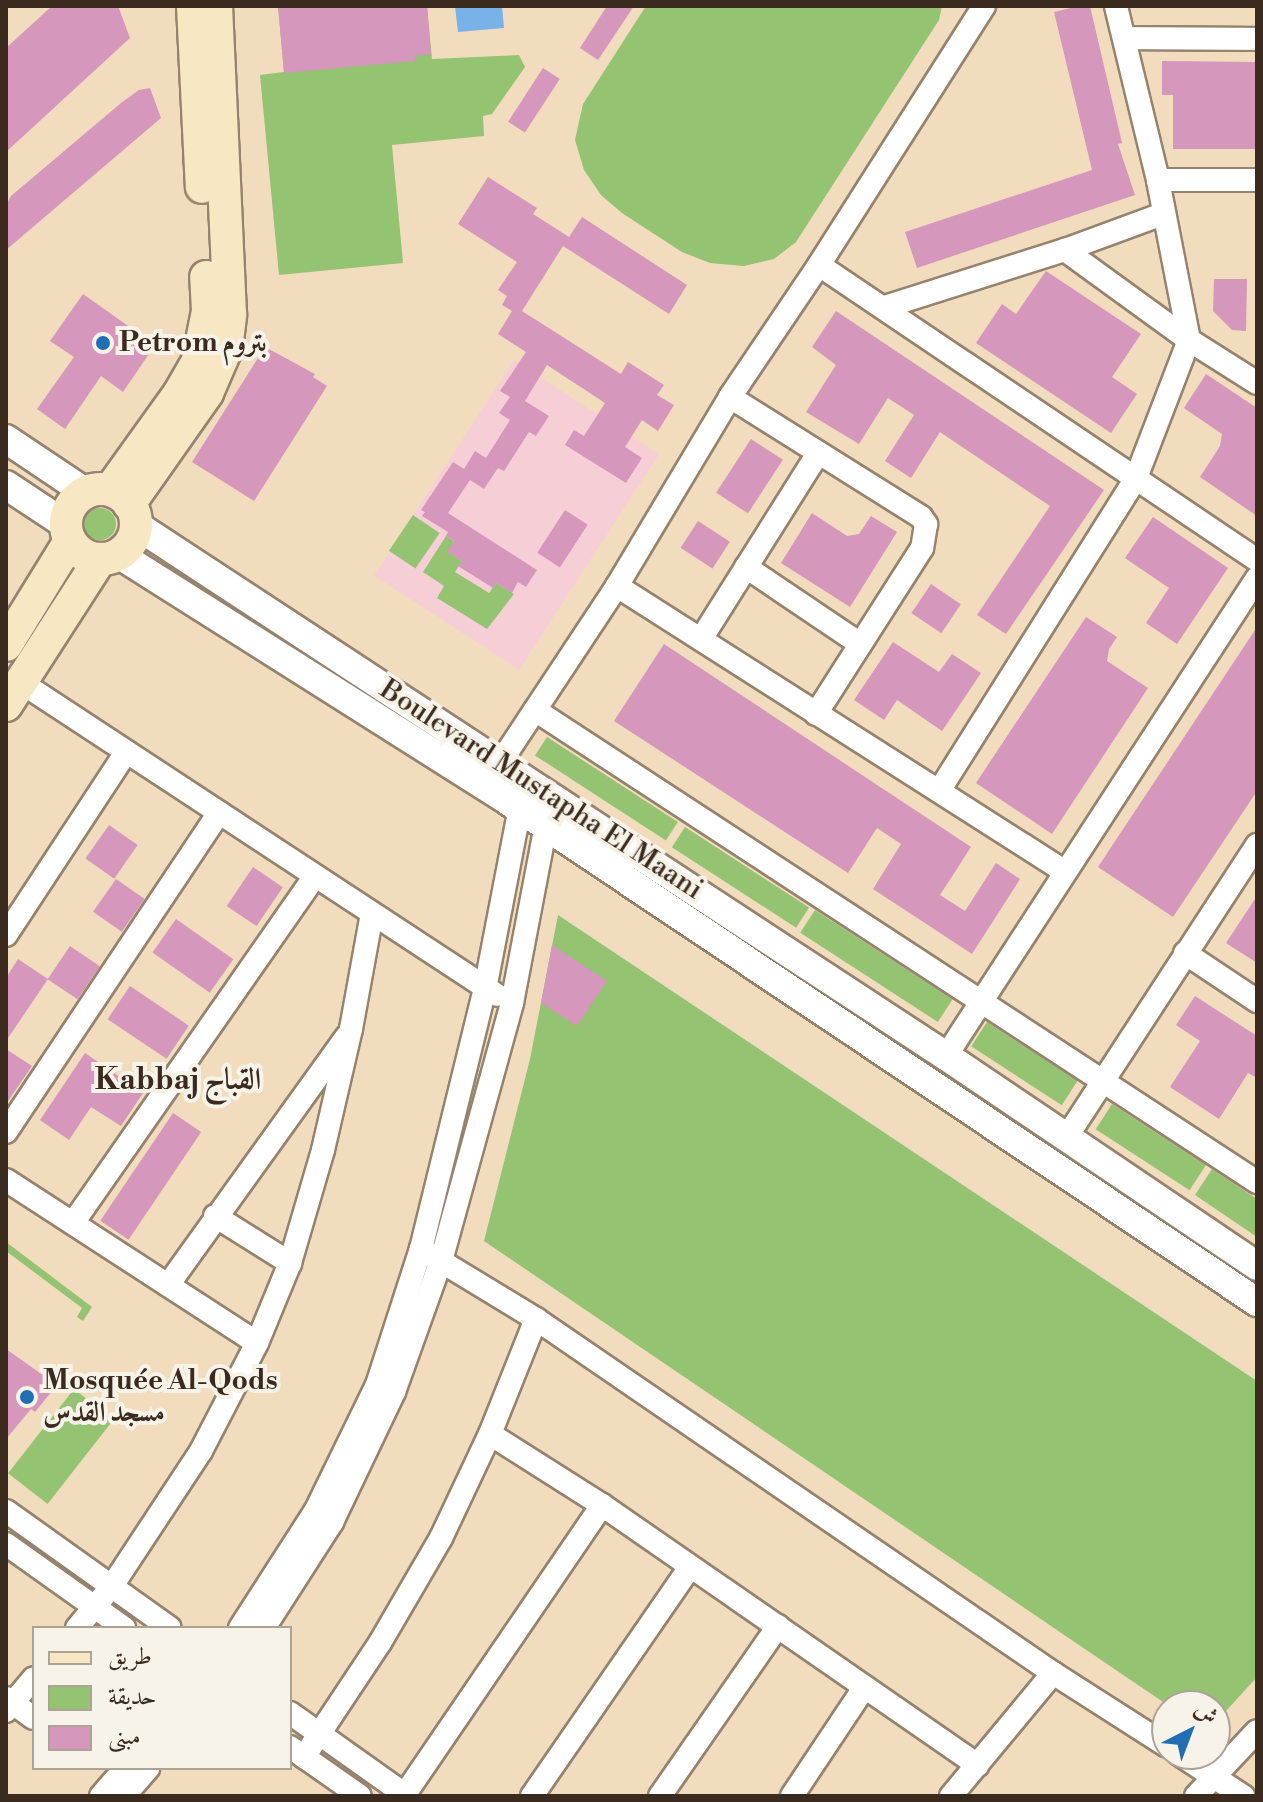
<!DOCTYPE html>
<meta charset="utf-8">
<style>
body{margin:0}
#map{position:relative;width:1263px;height:1802px;overflow:hidden;background:#f1dcbd;font-family:"Libre Bodoni",Amiri,serif}
div>[style]{position:absolute}
[style*='--x']{left:calc(var(--x)*1px);top:calc(var(--y)*1px);width:calc(var(--w)*1px);rotate:calc(var(--a)*1deg)}
.built>*{inset:0;background:#f6cfd6;transform-origin:0 0}
.green>*{inset:0;background:#94c372;transform-origin:0 0}
.round{border-radius:50%}
.water>*{inset:0;background:#79b2e9}
.building>*{inset:0;background:#d597bc;transform-origin:0 0}
.roads{filter:drop-shadow(2px 0 #96836e) drop-shadow(-2px 0 #96836e) drop-shadow(0 2px #96836e) drop-shadow(0 -2px #96836e)}
.minor>*{height:22px;margin:-11px;padding:0 11px;transform-origin:11px;border-radius:11px;background:#fff}
.tertiary>*{height:28px;margin:-14px;padding:0 14px;transform-origin:14px;border-radius:14px;background:#fff}
.secondary>*{height:32px;margin:-16px;padding:0 16px;transform-origin:16px;border-radius:16px;background:#f7e8c3}
.secondary>.ring{margin:-16px;padding:0;box-sizing:content-box;background:none;border:32px solid #f7e8c3;border-radius:50%}
.dots>*{width:22px;height:22px;translate:-50% -50%;box-sizing:border-box;border:4px solid #f7f3e8;border-radius:50%}
span{translate:-50% -50%;white-space:nowrap;text-align:center;line-height:1.15;-webkit-text-stroke:8px #f7f3e8;paint-order:stroke}
.poi-label{font-size:28px;color:#3b2a1e;font-weight:700}
.left{translate:0 -50%;text-align:left}
.street-label{font-size:28px;color:#3b2a1e}
.neighbourhood-label{font-size:30px;color:#3b2a1e;font-weight:700}
.frame{position:absolute;inset:0;border:8px solid #3b2a1e;pointer-events:none}
.legend{position:absolute;left:32px;top:1626px;width:260px;height:144px;box-sizing:border-box;background:#f7f3e8;border:2px solid #aca397;margin:0;padding:10px 14px;list-style:none;font-size:24px;color:#3b2a1e}
.legend li{display:flex;align-items:center;gap:16px;height:40px}
.legend b{width:40px;border:2px solid #aca397}
.north{position:absolute;left:1151px;top:1690px;width:80px;height:80px;box-sizing:border-box;background:#f7f3e8;border:2px solid #aca397;border-radius:50%;rotate:42deg;font-size:22px;font-weight:700;line-height:32px;text-align:center;color:#3b2a1e}
.north::after{content:'';display:block;margin:auto;width:28px;height:36px;background:#1f6fb2;clip-path:polygon(50% 0,100% 100%,50% 72%,0 100%)}
</style>
<div id="map">
<div class="built">
<i style="left:514px;top:360px;width:173px;height:257px;rotate:33deg"></i>
</div>
<div class="green">
<i style="clip-path:polygon(278px 6px,427px 6px,432px 59px,519px 55px,525px 67px,492px 114px,483px 116px,484px 136px,392px 145px,403px 263px,279px 275px,260px 75px,284px 72px)"></i>
<i style="clip-path:polygon(646px 6px,942px 6px,939px 20px,796px 242px,774px 259px,744px 266px,710px 263px,682px 252px,622px 213px,601px 195px,584px 170px,575px 140px,583px 104px)"></i>
<i class="round" style="left:84px;top:508px;width:32px;height:32px"></i>
<i style="left:413px;top:515px;width:32px;height:43px;rotate:34deg"></i>
<i style="clip-path:polygon(446px 536px,454px 541px,448px 552px,462px 561px,455px 572px,489px 593px,496px 583px,514px 594px,487px 629px,437px 598px,444px 586px,423px 572px)"></i>
<i style="left:547px;top:737px;width:156px;height:22px;rotate:33deg"></i>
<i style="left:685px;top:827px;width:148px;height:24px;rotate:33deg"></i>
<i style="left:815px;top:910px;width:164px;height:27px;rotate:33deg"></i>
<i style="clip-path:polygon(558px 915px,1257px 1381px,1257px 1677px,1215px 1723px,1215px 1706px,1169px 1706px,484px 1241px,530px 1059px)"></i>
<i style="left:987px;top:1022px;width:108px;height:29px;rotate:33deg"></i>
<i style="left:1112px;top:1104px;width:112px;height:30px;rotate:33deg"></i>
<i style="clip-path:polygon(1212px 1169px,1257px 1199px,1257px 1237px,1195px 1195px)"></i>
<i style="clip-path:polygon(6px 1242px,92px 1307px,83px 1321px,77px 1317px,82px 1308px,6px 1251px)"></i>
<i style="left:74px;top:1389px;width:50px;height:107px;rotate:38deg"></i>
</div>
<div class="water">
<i style="clip-path:polygon(455px 6px,502px 6px,504px 28px,458px 32px)"></i>
</div>
<div class="building">
<i style="clip-path:polygon(52px 6px,118px 6px,130px 38px,6px 152px,6px 48px)"></i>
<i style="clip-path:polygon(278px 6px,427px 6px,431px 54px,415px 56px,415px 61px,284px 73px)"></i>
<i style="clip-path:polygon(607px 6px,634px 6px,598px 60px,580px 48px)"></i>
<i style="clip-path:polygon(1079px 6px,1090px 6px,1122px 143px,1118px 144px,1135px 195px,917px 268px,905px 232px,1092px 170px,1054px 12px)"></i>
<i style="clip-path:polygon(1162px 61px,1257px 62px,1257px 149px,1173px 149px,1173px 95px,1162px 95px)"></i>
<i style="left:543px;top:68px;width:20px;height:64px;rotate:33deg"></i>
<i style="clip-path:polygon(150px 88px,161px 118px,6px 250px,6px 205px,11px 196px,121px 103px,139px 90px)"></i>
<i style="clip-path:polygon(488px 177px,537px 208px,533px 214px,569px 237px,582px 217px,687px 285px,669px 314px,563px 246px,522px 311px,621px 374px,628px 362px,664px 385px,657px 395px,674px 405px,658px 431px,642px 420px,625px 447px,642px 458px,626px 483px,565px 445px,574px 430px,584px 436px,605px 403px,547px 365px,525px 401px,549px 416px,536px 436px,529px 432px,504px 471px,498px 468px,484px 489px,470px 480px,448px 513px,537px 570px,526px 587px,518px 582px,512px 593px,496px 583px,493px 588px,458px 566px,462px 561px,447px 552px,454px 541px,446px 536px,448px 532px,422px 516px,425px 512px,421px 510px,453px 462px,464px 469px,475px 451px,486px 458px,510px 420px,499px 413px,510px 397px,500px 391px,526px 352px,498px 334px,512px 311px,502px 305px,507px 296px,498px 290px,517px 262px,458px 224px)"></i>
<i style="clip-path:polygon(1046px 271px,1141px 334px,1112px 377px,1137px 394px,1111px 433px,976px 343px,1002px 304px,1016px 314px)"></i>
<i style="clip-path:polygon(1214px 279px,1247px 279px,1246px 331px,1232px 330px,1213px 311px)"></i>
<i style="clip-path:polygon(83px 294px,155px 345px,123px 392px,101px 376px,65px 429px,37px 409px,74px 357px,50px 341px)"></i>
<i style="clip-path:polygon(836px 311px,1104px 490px,1006px 634px,977px 615px,1050px 506px,940px 432px,911px 478px,885px 461px,914px 415px,888px 398px,859px 444px,806px 412px,836px 365px,812px 347px)"></i>
<i style="clip-path:polygon(265px 347px,315px 374px,313px 377px,327px 386px,254px 501px,192px 462px)"></i>
<i style="clip-path:polygon(1206px 374px,1257px 408px,1257px 516px,1200px 477px,1220px 446px,1222px 434px,1184px 408px)"></i>
<i style="left:751px;top:439px;width:38px;height:64px;rotate:33deg"></i>
<i style="left:565px;top:510px;width:27px;height:51px;rotate:33deg"></i>
<i style="clip-path:polygon(812px 513px,847px 536px,859px 534px,871px 516px,897px 532px,850px 607px,781px 563px)"></i>
<i style="clip-path:polygon(1153px 517px,1228px 568px,1177px 644px,1146px 623px,1169px 588px,1125px 558px)"></i>
<i style="left:698px;top:521px;width:38px;height:32px;rotate:33deg"></i>
<i style="left:931px;top:584px;width:36px;height:35px;rotate:34deg"></i>
<i style="clip-path:polygon(1086px 617px,1117px 637px,1109px 649px,1107px 661px,1148px 688px,1052px 834px,976px 783px)"></i>
<i style="clip-path:polygon(1257px 627px,1257px 791px,1173px 917px,1098px 867px)"></i>
<i style="clip-path:polygon(893px 642px,939px 672px,952px 654px,981px 673px,942px 731px,897px 700px,884px 720px,854px 700px)"></i>
<i style="clip-path:polygon(664px 644px,971px 847px,940px 895px,965px 911px,996px 863px,1020px 879px,972px 954px,873px 889px,901px 844px,877px 828px,848px 873px,614px 721px)"></i>
<i style="left:109px;top:825px;width:35px;height:41px;rotate:35deg"></i>
<i style="left:253px;top:867px;width:36px;height:47px;rotate:34deg"></i>
<i style="left:116px;top:879px;width:35px;height:40px;rotate:35deg"></i>
<i style="clip-path:polygon(1257px 896px,1257px 963px,1226px 943px)"></i>
<i style="left:176px;top:919px;width:70px;height:41px;rotate:35deg"></i>
<i style="clip-path:polygon(552px 945px,607px 981px,577px 1026px,541px 1003px)"></i>
<i style="left:70px;top:946px;width:36px;height:40px;rotate:34deg"></i>
<i style="clip-path:polygon(18px 959px,48px 979px,6px 1041px,6px 978px)"></i>
<i style="left:130px;top:986px;width:71px;height:40px;rotate:34deg"></i>
<i style="clip-path:polygon(1195px 996px,1257px 1036px,1257px 1078px,1248px 1073px,1219px 1119px,1170px 1087px,1200px 1041px,1176px 1025px)"></i>
<i style="clip-path:polygon(6px 1049px,32px 1066px,6px 1104px)"></i>
<i style="clip-path:polygon(85px 1053px,143px 1093px,121px 1126px,91px 1107px,69px 1140px,40px 1120px)"></i>
<i style="left:173px;top:1113px;width:34px;height:130px;rotate:34deg"></i>
<i style="clip-path:polygon(6px 1349px,57px 1385px,35px 1412px,31px 1409px,6px 1439px)"></i>
</div>
<div class="roads">
<div class="minor">
<i style="--x:1125;--y:38;--w:132;--a:0.4"></i>
<i style="--x:1158;--y:180;--w:99;--a:0"></i>
<i style="--x:1065;--y:250;--w:153;--a:36"></i>
<i style="--x:1189;--y:340;--w:80;--a:32.3"></i>
<i style="--x:819;--y:265;--w:307;--a:-57.5"></i>
<i style="--x:885;--y:307;--w:189;--a:-17.6"></i>
<i style="--x:1065;--y:250;--w:104;--a:-20.2"></i>
<i style="--x:730;--y:397;--w:226;--a:32.1"></i>
<i style="--x:921;--y:517;--w:9;--a:54"></i>
<i style="--x:926;--y:524;--w:24;--a:99"></i>
<i style="--x:922;--y:548;--w:197;--a:122.6"></i>
<i style="--x:746;--y:567;--w:138;--a:34"></i>
<i style="--x:617;--y:586;--w:530;--a:32.52"></i>
<i style="--x:701;--y:639;--w:220;--a:-57.8"></i>
<i style="--x:22;--y:683;--w:568;--a:33.3"></i>
<i style="--x:535;--y:710;--w:863;--a:33.17"></i>
<i style="--x:492;--y:775;--w:227;--a:-56.5"></i>
<i style="--x:617;--y:586;--w:220;--a:-59.1"></i>
<i style="--x:730;--y:397;--w:159;--a:-56"></i>
<i style="--x:819;--y:265;--w:528;--a:33.96"></i>
<i style="--x:939;--y:791;--w:370;--a:-57.8"></i>
<i style="--x:1136;--y:478;--w:148;--a:-69"></i>
<i style="--x:1189;--y:340;--w:163;--a:-101"></i>
<i style="--x:1158;--y:180;--w:179;--a:-103.6"></i>
<i style="--x:6;--y:935;--w:219;--a:-56.7"></i>
<i style="--x:1185;--y:953;--w:87;--a:33.7"></i>
<i style="--x:946;--y:1056;--w:570;--a:-56.95"></i>
<i style="--x:6;--y:1132;--w:384;--a:-56.3"></i>
<i style="--x:1066;--y:1138;--w:350;--a:-56.9"></i>
<i style="--x:6;--y:1180;--w:299;--a:33"></i>
<i style="--x:215;--y:1216;--w:89;--a:32.1"></i>
<i style="--x:73;--y:1223;--w:422;--a:-55.1"></i>
<i style="--x:421;--y:1249;--w:135;--a:31.3"></i>
<i style="--x:536;--y:1319;--w:627;--a:34.4"></i>
<i style="--x:1053;--y:1673;--w:135;--a:32.6"></i>
<i style="--x:168;--y:1285;--w:305;--a:-54.3"></i>
<i style="--x:490;--y:1434;--w:133;--a:32.4"></i>
<i style="--x:602;--y:1505;--w:457;--a:34.7"></i>
<i style="--x:6;--y:1511;--w:201;--a:35.5"></i>
<i style="--x:6;--y:1544;--w:145;--a:35.4"></i>
<i style="--x:77;--y:1628;--w:55;--a:-50.2"></i>
<i style="--x:112;--y:1586;--w:162;--a:-56.6"></i>
<i style="--x:201;--y:1451;--w:122;--a:-62.6"></i>
<i style="--x:257;--y:1343;--w:87;--a:-67.6"></i>
<i style="--x:290;--y:1263;--w:118;--a:-73.7"></i>
<i style="--x:323;--y:1150;--w:124;--a:-77"></i>
<i style="--x:351;--y:1029;--w:117;--a:-79.7"></i>
<i style="--x:240;--y:1628;--w:140;--a:-57.2"></i>
<i style="--x:316;--y:1510;--w:139;--a:-64"></i>
<i style="--x:377;--y:1385;--w:143;--a:-72.1"></i>
<i style="--x:421;--y:1249;--w:268;--a:-76.2"></i>
<i style="--x:485;--y:989;--w:184;--a:-79.1"></i>
<i style="--x:264;--y:1628;--w:126;--a:-57.3"></i>
<i style="--x:332;--y:1522;--w:144;--a:-64.5"></i>
<i style="--x:394;--y:1392;--w:139;--a:-70.3"></i>
<i style="--x:441;--y:1261;--w:268;--a:-74.6"></i>
<i style="--x:512;--y:1003;--w:181;--a:-79.2"></i>
<i style="--x:6;--y:1698;--w:34;--a:36"></i>
<i style="--x:6;--y:1711;--w:43;--a:-49.7"></i>
<i style="--x:290;--y:1713;--w:143;--a:35.4"></i>
<i style="--x:290;--y:1747;--w:85;--a:35"></i>
<i style="--x:1179;--y:1754;--w:77;--a:33.3"></i>
<i style="--x:304;--y:1757;--w:139;--a:-56.4"></i>
<i style="--x:381;--y:1641;--w:119;--a:-59.8"></i>
<i style="--x:441;--y:1538;--w:115;--a:-64.8"></i>
<i style="--x:490;--y:1434;--w:124;--a:-68.2"></i>
<i style="--x:405;--y:1794;--w:350;--a:-55.7"></i>
<i style="--x:101;--y:1796;--w:37;--a:-49"></i>
<i style="--x:124;--y:1796;--w:37;--a:-49"></i>
<i style="--x:532;--y:1796;--w:278;--a:-55.4"></i>
<i style="--x:660;--y:1796;--w:207;--a:-55.2"></i>
<i style="--x:792;--y:1796;--w:130;--a:-56.3"></i>
<i style="--x:951;--y:1796;--w:160;--a:-50.3"></i>
<i style="--x:1196;--y:1796;--w:89;--a:-46.8"></i>
</div>
<div class="tertiary">
<i style="--x:6;--y:439;--w:95;--a:33.9"></i>
<i style="--x:6;--y:485;--w:71;--a:33.5"></i>
<i style="--x:136;--y:525;--w:969;--a:33.25"></i>
<i style="--x:946;--y:1056;--w:375;--a:34"></i>
<i style="--x:118;--y:554;--w:464;--a:32.3"></i>
<i style="--x:510;--y:802;--w:899;--a:33.8"></i>
</div>
<div class="secondary">
<i style="--x:193;--y:6;--w:181;--a:87.2"></i>
<i class="ring" style="left:66px;top:489px;width:38px;height:38px"></i>
<i style="--x:110;--y:490;--w:118;--a:-54.3"></i>
<i style="--x:179;--y:394;--w:38;--a:-60"></i>
<i style="--x:198;--y:361;--w:51;--a:-78.7"></i>
<i style="--x:208;--y:311;--w:34;--a:-93"></i>
<i style="--x:129;--y:504;--w:136;--a:-54.9"></i>
<i style="--x:207;--y:393;--w:48;--a:-66.6"></i>
<i style="--x:226;--y:349;--w:35;--a:-83"></i>
<i style="--x:230;--y:314;--w:308;--a:-92.6"></i>
<i style="--x:6;--y:645;--w:122;--a:-58.4"></i>
<i style="--x:6;--y:705;--w:174;--a:-57.2"></i>
</div>
</div>
<div class="dots">
<i style="left:103px;top:343px;background:#1f6fb2"></i>
<i style="left:27px;top:1397px;background:#1f6fb2"></i>
</div>
<div class="poi-label">
<span class="left" style="left:119px;top:343px">Petrom بتروم</span>
<span class="left" style="left:43px;top:1397px">Mosquée Al-Qods<br>مسجد القدس</span>
</div>
<div class="street-label">
<span style="left:541px;top:790px;rotate:33deg">Boulevard Mustapha El Maani</span>
</div>
<div class="neighbourhood-label">
<span style="left:178px;top:1080px">Kabbaj القباج</span>
</div>
<div class="frame"></div>
<ul class="legend">
<li><b style="height:10px;background:#f7e8c3"></b>طريق</li>
<li><b style="height:22px;background:#94c372"></b>حديقة</li>
<li><b style="height:22px;background:#d597bc"></b>مبنى</li>
</ul>
<div class="north">ش</div>
</div>
